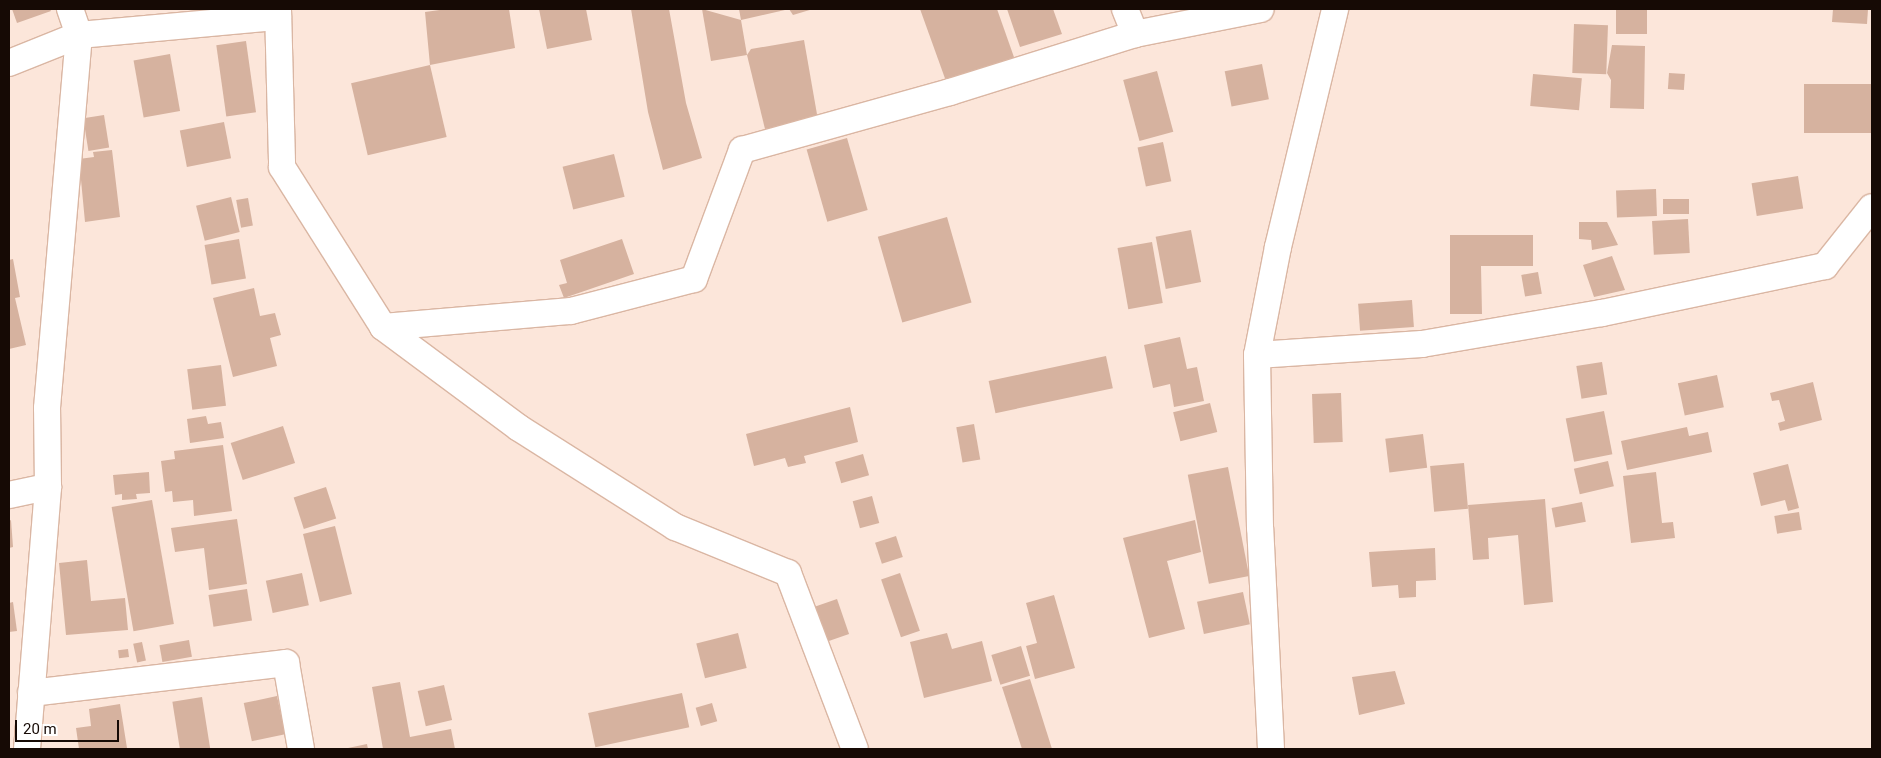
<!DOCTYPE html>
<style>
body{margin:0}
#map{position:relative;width:1881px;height:758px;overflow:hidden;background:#fce6da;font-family:Roboto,sans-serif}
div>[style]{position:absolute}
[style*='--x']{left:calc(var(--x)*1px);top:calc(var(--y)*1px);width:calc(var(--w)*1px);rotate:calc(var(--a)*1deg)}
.building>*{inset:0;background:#d6b29f;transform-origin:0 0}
.roads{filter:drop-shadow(1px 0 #dab6a3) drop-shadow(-1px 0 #dab6a3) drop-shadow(0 1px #dab6a3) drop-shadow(0 -1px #dab6a3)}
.minor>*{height:26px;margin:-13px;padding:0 13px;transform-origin:13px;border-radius:13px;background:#fff}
span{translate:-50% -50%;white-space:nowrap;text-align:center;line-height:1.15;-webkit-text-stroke:4px #fff;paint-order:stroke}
.frame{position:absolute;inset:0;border:10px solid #160a05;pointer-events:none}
.scale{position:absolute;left:15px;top:720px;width:104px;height:22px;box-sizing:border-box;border:2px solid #160a05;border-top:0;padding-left:6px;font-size:15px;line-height:18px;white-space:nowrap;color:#160a05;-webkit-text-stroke:4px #fff;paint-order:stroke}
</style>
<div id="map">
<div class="building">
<i style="clip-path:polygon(12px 9px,50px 9px,51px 11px,17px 23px)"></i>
<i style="clip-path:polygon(447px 9px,509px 9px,515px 48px,430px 65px,425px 12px)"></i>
<i style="clip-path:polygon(539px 9px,586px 9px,592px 40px,547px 49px)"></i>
<i style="clip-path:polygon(631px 9px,669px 9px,686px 103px,702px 158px,663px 170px,648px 112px)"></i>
<i style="clip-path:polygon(702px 9px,741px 20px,747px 55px,711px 61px)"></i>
<i style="clip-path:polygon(739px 9px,785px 9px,785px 10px,741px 20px)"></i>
<i style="clip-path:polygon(789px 9px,813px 9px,793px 15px)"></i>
<i style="clip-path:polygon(920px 9px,997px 9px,1015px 60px,947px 84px)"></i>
<i style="clip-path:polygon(1007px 9px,1053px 9px,1062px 34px,1020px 47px)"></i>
<i style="left:1616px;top:9px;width:31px;height:25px"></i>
<i style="clip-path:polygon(1833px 9px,1868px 9px,1867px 24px,1832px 22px)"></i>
<i style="left:1574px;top:24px;width:34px;height:49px;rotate:2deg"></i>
<i style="clip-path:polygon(804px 40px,818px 120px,765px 129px,747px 55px,751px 49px)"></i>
<i style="left:246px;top:41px;width:72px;height:30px;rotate:82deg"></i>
<i style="clip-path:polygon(1612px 45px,1645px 46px,1644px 109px,1610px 108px,1611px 80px,1607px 73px)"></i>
<i style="left:170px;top:54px;width:58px;height:37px;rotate:80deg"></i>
<i style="left:1262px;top:64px;width:36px;height:38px;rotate:79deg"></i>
<i style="left:430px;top:65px;width:74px;height:81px;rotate:77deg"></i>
<i style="left:1157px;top:71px;width:63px;height:35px;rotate:75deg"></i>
<i style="left:1669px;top:73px;width:16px;height:16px;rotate:4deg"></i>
<i style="left:1533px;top:74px;width:49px;height:32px;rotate:5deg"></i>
<i style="left:1872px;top:84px;width:49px;height:68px;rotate:90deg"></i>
<i style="left:104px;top:115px;width:33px;height:21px;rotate:81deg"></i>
<i style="left:224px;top:122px;width:37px;height:45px;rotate:79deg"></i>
<i style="left:847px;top:138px;width:75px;height:42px;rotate:74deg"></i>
<i style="left:1163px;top:142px;width:40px;height:26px;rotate:78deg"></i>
<i style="clip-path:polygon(112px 150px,120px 217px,85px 222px,79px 159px,94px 157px,93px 152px)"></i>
<i style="left:614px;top:154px;width:44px;height:53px;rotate:76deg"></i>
<i style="left:1798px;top:176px;width:33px;height:47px;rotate:81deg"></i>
<i style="left:1656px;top:189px;width:27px;height:40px;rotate:88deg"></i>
<i style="left:231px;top:197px;width:36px;height:36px;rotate:76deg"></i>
<i style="left:248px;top:198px;width:28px;height:12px;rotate:80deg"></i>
<i style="left:1663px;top:199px;width:26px;height:15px"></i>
<i style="left:947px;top:217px;width:89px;height:72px;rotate:74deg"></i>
<i style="left:1688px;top:219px;width:34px;height:36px;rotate:87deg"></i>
<i style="clip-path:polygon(1579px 222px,1607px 222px,1618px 245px,1592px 250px,1591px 240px,1579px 239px)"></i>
<i style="left:1191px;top:230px;width:53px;height:36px;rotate:79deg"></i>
<i style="clip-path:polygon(1450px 235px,1533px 235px,1533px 266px,1481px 266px,1482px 314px,1450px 314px)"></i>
<i style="left:239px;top:239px;width:40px;height:35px;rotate:80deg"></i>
<i style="clip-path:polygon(622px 239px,634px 274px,564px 298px,559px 285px,567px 283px,560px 260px)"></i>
<i style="left:1152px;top:242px;width:62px;height:35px;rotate:80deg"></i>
<i style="clip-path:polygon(1612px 256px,1625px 290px,1594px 297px,1583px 265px)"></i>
<i style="clip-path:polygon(13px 259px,20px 297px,15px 298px,26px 345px,9px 349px,9px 260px)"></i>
<i style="left:1538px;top:272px;width:22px;height:17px;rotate:80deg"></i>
<i style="clip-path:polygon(254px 288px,260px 316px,275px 313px,281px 335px,270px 338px,277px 366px,233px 377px,213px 298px)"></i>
<i style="left:1412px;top:300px;width:27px;height:54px;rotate:86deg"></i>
<i style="clip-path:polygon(1180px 337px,1187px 369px,1197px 367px,1204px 401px,1174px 407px,1170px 384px,1153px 388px,1144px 345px)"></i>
<i style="left:1106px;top:356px;width:33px;height:120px;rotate:78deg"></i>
<i style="left:1602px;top:362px;width:33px;height:26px;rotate:81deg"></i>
<i style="left:221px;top:365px;width:41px;height:34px;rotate:83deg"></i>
<i style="left:1717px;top:375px;width:33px;height:40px;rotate:78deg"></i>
<i style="clip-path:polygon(1813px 382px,1822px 420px,1780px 431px,1778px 423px,1785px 421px,1779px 400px,1772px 401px,1770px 393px)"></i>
<i style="left:1341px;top:393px;width:49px;height:29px;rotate:88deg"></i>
<i style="left:1210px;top:403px;width:30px;height:38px;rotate:76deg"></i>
<i style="clip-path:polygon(850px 407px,858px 442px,804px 456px,806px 463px,788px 467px,785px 458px,754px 466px,746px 434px)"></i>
<i style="left:1604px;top:411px;width:44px;height:39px;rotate:79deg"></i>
<i style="clip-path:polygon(206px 416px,208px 424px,221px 422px,224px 438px,190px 443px,187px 419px)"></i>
<i style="left:974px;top:424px;width:36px;height:18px;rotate:80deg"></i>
<i style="left:283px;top:426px;width:39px;height:55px;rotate:72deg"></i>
<i style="clip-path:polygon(1687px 427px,1689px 436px,1708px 432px,1712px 452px,1627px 470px,1621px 441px)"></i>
<i style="left:1423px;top:434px;width:34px;height:38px;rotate:83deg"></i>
<i style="clip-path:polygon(223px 445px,232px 511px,194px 516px,193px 500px,173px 502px,172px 491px,165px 492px,161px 461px,175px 459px,174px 451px)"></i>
<i style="left:863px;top:454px;width:22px;height:29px;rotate:74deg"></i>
<i style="left:1608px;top:461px;width:26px;height:35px;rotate:77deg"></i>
<i style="left:1464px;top:463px;width:46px;height:34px;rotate:85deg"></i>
<i style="clip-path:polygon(1788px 464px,1799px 508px,1788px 511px,1785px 500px,1761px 506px,1753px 473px)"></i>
<i style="left:1228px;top:467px;width:111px;height:41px;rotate:79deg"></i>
<i style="clip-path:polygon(149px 472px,150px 493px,136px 494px,137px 499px,122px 500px,122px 494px,115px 495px,113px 475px)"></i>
<i style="clip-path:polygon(1656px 472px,1662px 523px,1673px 522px,1675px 538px,1631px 543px,1623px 476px)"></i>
<i style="left:326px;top:487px;width:33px;height:34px;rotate:72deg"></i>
<i style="left:872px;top:496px;width:28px;height:20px;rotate:75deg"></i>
<i style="clip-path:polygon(1545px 499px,1553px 602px,1524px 605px,1518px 535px,1488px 538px,1489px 559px,1473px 560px,1468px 505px)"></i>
<i style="left:152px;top:500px;width:126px;height:41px;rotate:80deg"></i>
<i style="left:1582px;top:502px;width:20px;height:31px;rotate:79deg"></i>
<i style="left:1799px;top:512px;width:18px;height:25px;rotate:81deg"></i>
<i style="clip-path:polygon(237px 519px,247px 584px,209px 590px,204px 548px,175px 552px,171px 528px)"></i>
<i style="clip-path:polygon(11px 520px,13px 547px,9px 548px,9px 521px)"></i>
<i style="clip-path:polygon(1195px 520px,1201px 552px,1167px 561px,1185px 629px,1149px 638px,1123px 538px)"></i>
<i style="left:335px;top:526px;width:70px;height:33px;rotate:76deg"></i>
<i style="left:896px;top:536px;width:22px;height:22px;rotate:72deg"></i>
<i style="clip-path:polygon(1435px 548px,1436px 580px,1416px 581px,1416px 597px,1399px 598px,1398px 585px,1372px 587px,1369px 552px)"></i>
<i style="clip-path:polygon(87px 560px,91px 601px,125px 598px,128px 630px,66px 635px,59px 563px)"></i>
<i style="left:302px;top:573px;width:33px;height:37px;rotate:78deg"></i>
<i style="left:900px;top:573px;width:61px;height:20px;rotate:71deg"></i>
<i style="left:247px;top:589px;width:32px;height:39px;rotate:81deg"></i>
<i style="left:1243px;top:592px;width:33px;height:47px;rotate:78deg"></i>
<i style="clip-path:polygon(1054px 595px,1075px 668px,1035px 679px,1026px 646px,1037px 643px,1026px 603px)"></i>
<i style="left:837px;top:599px;width:37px;height:32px;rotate:71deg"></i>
<i style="clip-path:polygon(13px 602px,17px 631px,9px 632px,9px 603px)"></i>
<i style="left:738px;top:633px;width:36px;height:43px;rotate:76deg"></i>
<i style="clip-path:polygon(947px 633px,952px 649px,982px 641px,992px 681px,924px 698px,910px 642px)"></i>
<i style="left:189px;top:640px;width:17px;height:30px;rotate:80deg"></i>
<i style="left:142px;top:642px;width:19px;height:9px;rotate:78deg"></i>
<i style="left:1021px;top:646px;width:31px;height:31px;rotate:73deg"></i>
<i style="left:128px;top:649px;width:8px;height:10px;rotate:83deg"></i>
<i style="clip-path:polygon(1395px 671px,1405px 704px,1359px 715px,1352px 677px)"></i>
<i style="clip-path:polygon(1030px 679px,1052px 749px,1022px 749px,1002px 687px)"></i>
<i style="clip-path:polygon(400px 682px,410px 737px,451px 729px,455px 749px,383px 749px,372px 687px)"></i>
<i style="left:444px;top:685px;width:36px;height:27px;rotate:77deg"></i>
<i style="left:682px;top:693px;width:35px;height:96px;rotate:78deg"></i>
<i style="left:277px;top:696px;width:39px;height:34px;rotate:78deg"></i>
<i style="left:202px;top:697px;width:53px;height:30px;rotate:81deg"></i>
<i style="left:712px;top:703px;width:19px;height:17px;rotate:74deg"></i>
<i style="clip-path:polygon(120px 704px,127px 748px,79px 749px,76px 728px,91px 726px,89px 709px)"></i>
<i style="clip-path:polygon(367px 744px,368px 749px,348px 749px,348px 748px)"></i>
</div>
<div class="roads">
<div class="minor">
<i style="--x:278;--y:9;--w:158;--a:88.5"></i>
<i style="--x:282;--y:167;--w:189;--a:57.7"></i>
<i style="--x:383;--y:327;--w:169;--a:36.6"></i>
<i style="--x:519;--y:428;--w:185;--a:32.4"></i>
<i style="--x:675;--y:527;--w:122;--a:22.2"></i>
<i style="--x:788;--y:573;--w:188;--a:69.2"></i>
<i style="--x:1125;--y:9;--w:27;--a:68"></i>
<i style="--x:9;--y:63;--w:75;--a:-21.8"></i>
<i style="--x:79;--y:35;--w:200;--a:-5.2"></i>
<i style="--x:383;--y:327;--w:189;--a:-4.9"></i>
<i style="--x:571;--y:311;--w:127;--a:-14.6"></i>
<i style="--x:694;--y:279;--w:138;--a:-69.6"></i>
<i style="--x:742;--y:150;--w:216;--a:-15.6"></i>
<i style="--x:950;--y:92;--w:194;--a:-17.4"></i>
<i style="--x:1135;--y:34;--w:128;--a:-11.2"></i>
<i style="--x:1257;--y:355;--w:165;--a:-3.8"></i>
<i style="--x:1422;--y:344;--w:183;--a:-9.8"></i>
<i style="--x:1602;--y:313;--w:228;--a:-11.9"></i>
<i style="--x:1825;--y:266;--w:75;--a:-51.5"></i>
<i style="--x:9;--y:495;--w:40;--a:-12"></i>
<i style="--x:31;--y:693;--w:257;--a:-6.7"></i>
<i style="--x:286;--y:663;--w:87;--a:80.1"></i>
<i style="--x:27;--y:749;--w:263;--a:-85.4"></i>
<i style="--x:48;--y:487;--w:79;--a:-90.7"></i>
<i style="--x:47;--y:408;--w:374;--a:-85.1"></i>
<i style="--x:79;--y:35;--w:28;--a:-109"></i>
<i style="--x:1271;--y:749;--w:221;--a:-92.8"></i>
<i style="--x:1260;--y:528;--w:173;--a:-91"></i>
<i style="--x:1257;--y:355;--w:110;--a:-79"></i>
<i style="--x:1278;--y:247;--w:245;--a:-76.5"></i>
</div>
</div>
<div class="frame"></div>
<div class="scale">20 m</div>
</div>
